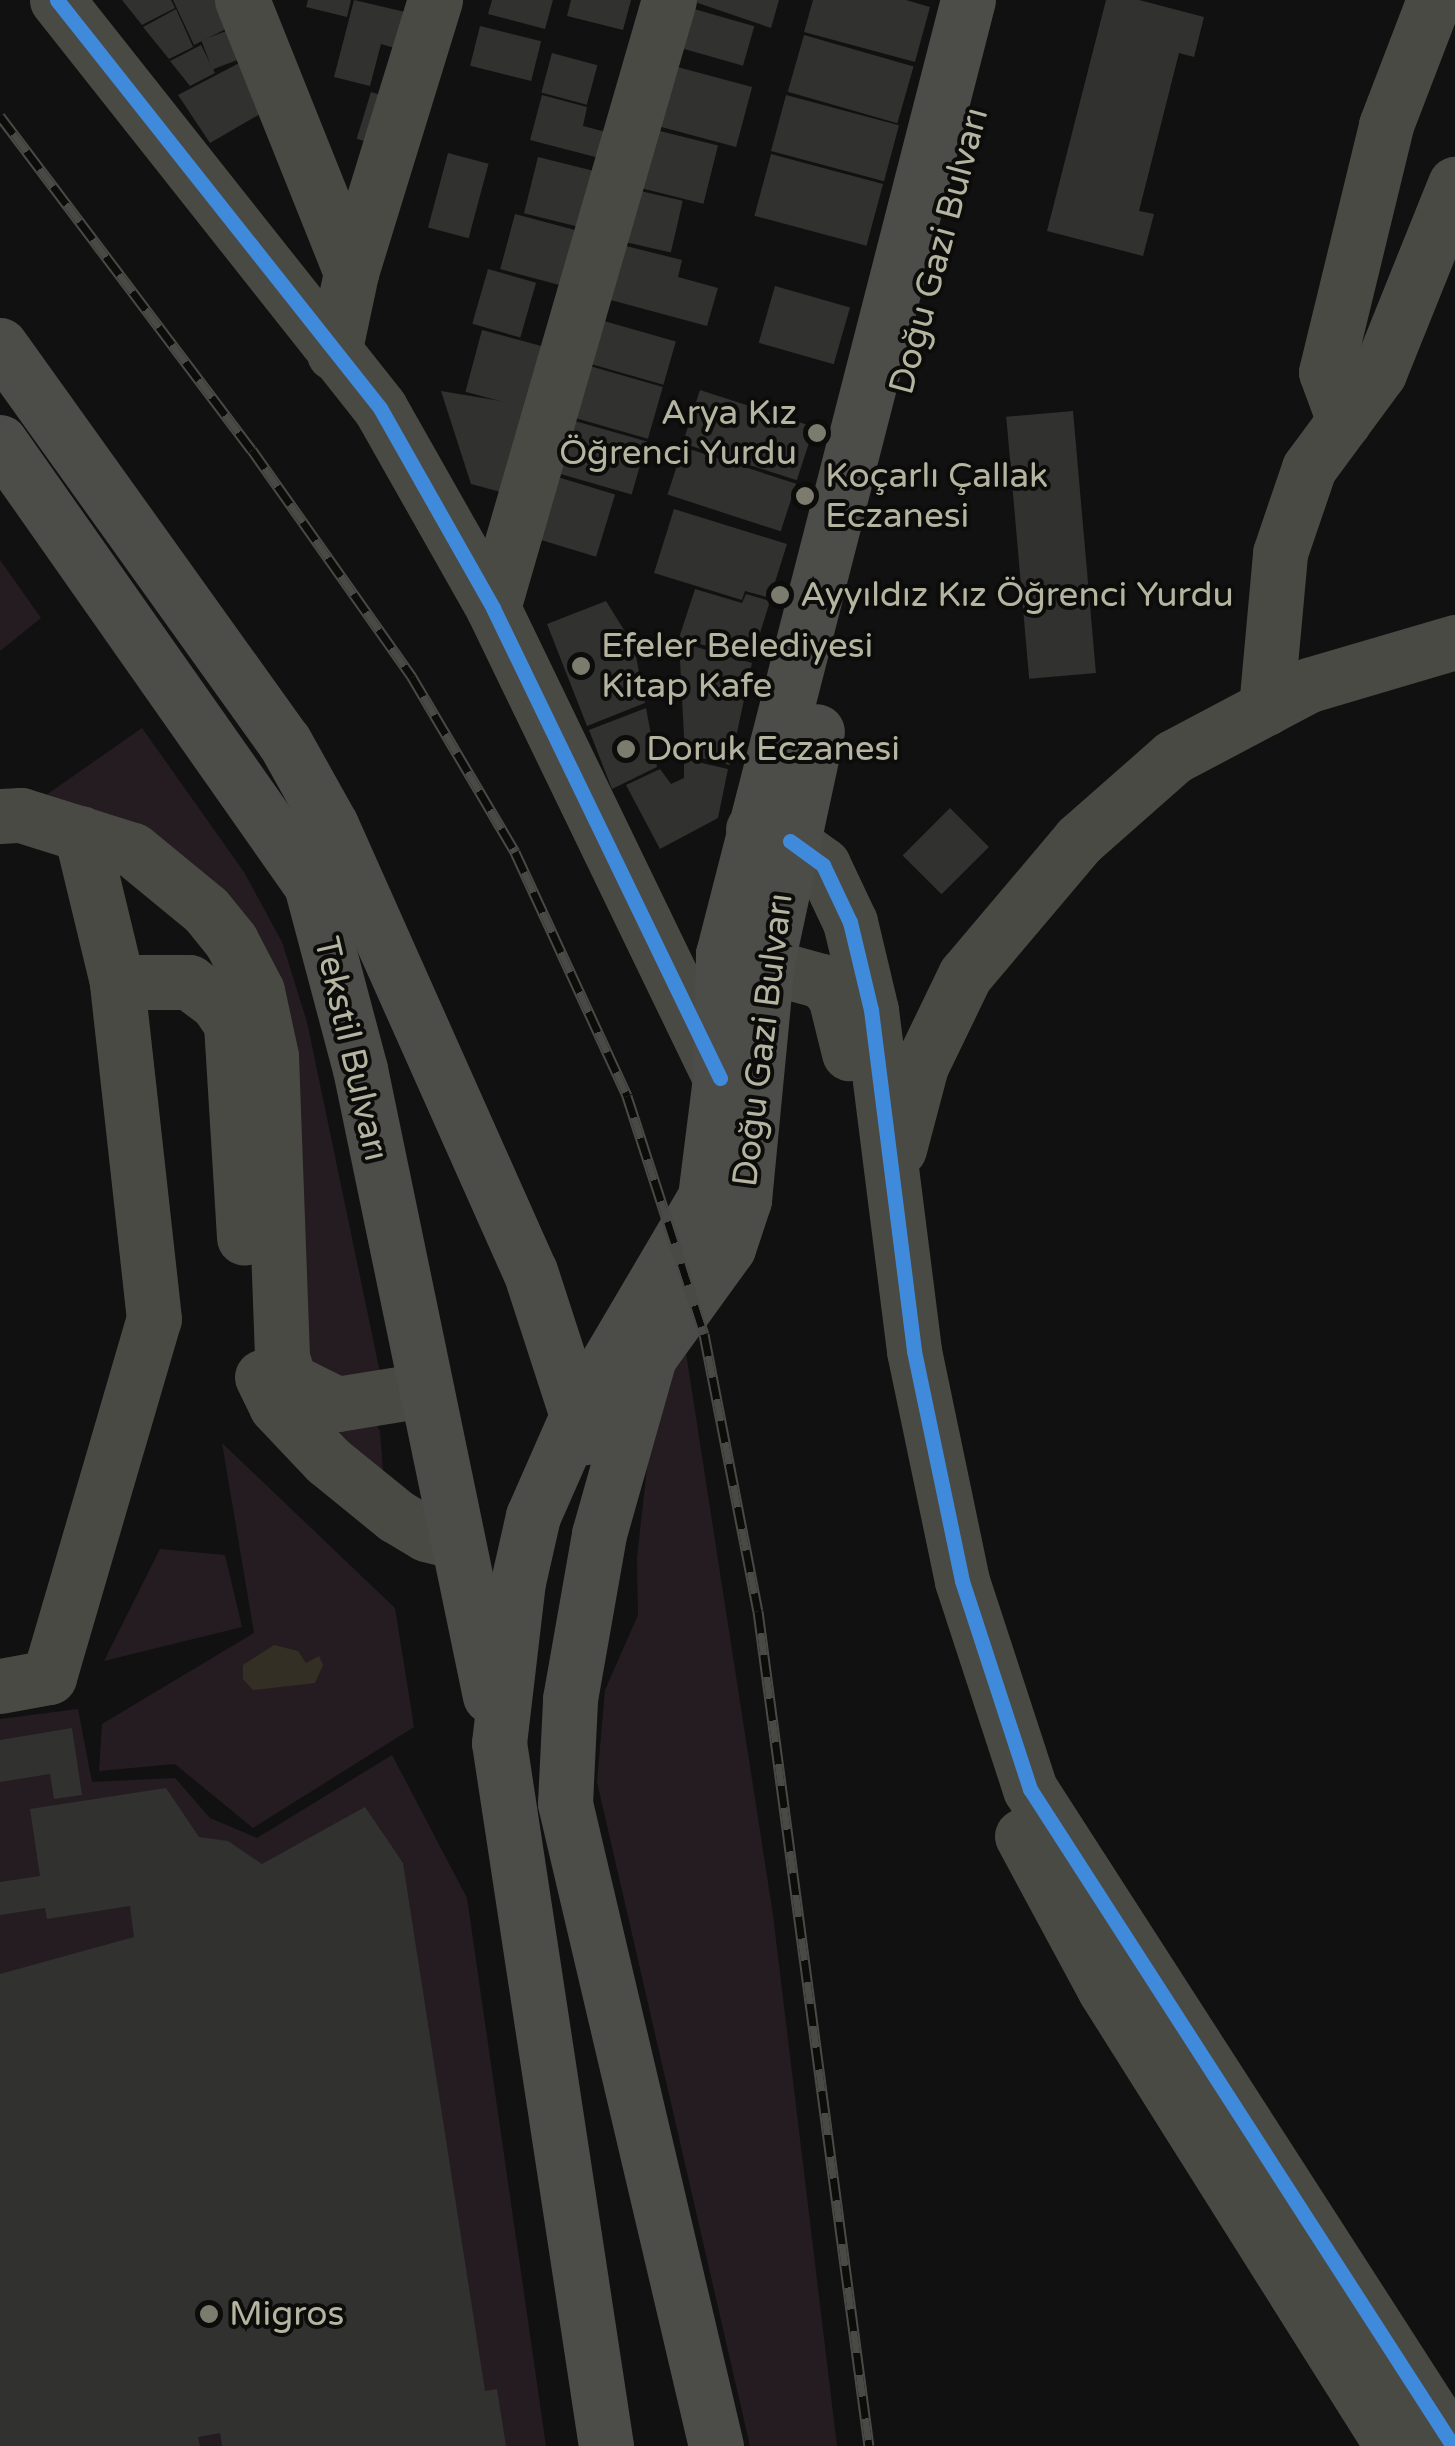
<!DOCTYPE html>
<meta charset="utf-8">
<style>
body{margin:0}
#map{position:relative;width:1455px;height:2446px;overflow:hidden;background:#111;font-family:"Varela Round",sans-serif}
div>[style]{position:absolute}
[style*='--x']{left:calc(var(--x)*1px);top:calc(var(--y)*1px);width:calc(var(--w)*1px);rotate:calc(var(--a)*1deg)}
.green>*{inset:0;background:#251c21}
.water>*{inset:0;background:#342f24}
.building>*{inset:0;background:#31312f;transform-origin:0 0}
.minor>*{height:55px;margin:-27.5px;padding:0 27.5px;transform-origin:27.5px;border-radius:27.5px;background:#4a4a45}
.major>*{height:55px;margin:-27.5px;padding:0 27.5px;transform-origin:27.5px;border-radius:27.5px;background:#4c4c48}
.rail>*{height:11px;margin-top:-5.5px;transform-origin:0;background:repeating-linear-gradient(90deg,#0c0d0b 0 22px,#494945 0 44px);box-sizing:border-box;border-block:2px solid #494945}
.cycleway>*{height:15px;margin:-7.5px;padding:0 7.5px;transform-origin:7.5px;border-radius:7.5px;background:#408adc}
.dots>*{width:28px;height:28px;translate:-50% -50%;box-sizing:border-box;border:5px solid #0c0d0b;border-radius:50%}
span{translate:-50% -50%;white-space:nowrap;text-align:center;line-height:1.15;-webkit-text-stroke:8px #0c0d0b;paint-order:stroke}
.street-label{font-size:35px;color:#b4b4a0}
.poi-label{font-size:35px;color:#b4b4a0}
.right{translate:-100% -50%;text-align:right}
.left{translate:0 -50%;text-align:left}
</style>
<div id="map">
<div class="green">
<i style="clip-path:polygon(0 560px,41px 618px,0 651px)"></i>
<i style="clip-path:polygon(142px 728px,244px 872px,282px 942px,307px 1022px,383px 1387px,317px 1393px,222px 920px,29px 807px)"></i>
<i style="clip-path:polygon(684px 1340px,773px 1915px,837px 2446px,750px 2446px,597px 1782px,605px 1690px,638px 1615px,637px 1557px,652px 1424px)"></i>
<i style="clip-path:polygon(372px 1416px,380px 1431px,383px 1471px,339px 1442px,336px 1424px)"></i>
<i style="clip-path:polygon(222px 1443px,395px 1608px,414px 1727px,253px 1828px,175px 1764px,99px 1771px,102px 1724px,254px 1633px)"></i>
<i style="clip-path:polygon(160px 1549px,225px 1555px,242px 1627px,104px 1661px)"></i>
<i style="clip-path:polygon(78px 1709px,92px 1782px,175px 1778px,210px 1818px,257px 1838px,392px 1755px,467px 1898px,546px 2446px,0 2446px,0 1719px)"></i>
</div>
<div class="water">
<i style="clip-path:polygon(274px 1645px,298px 1651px,306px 1663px,319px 1656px,323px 1665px,315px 1683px,253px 1690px,243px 1679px,243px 1665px)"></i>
</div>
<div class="building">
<i style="clip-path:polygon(122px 0,171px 0,175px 8px,142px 25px)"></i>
<i style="clip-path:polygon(173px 0,221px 0,232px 26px,194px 45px)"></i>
<i style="clip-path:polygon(308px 0,351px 0,347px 17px,306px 7px)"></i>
<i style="clip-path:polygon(354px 0,405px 12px,395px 48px,381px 44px,370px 86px,334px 77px)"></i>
<i style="clip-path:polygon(492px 0,553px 0,545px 29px,488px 14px)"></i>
<i style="clip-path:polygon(571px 0,631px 0,623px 30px,567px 16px)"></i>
<i style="clip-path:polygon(689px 0,779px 0,771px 28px)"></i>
<i style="clip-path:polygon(813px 0,906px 0,930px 7px,915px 62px,804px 32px)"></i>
<i style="clip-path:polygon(1106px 0,1139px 0,1204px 17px,1194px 57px,1179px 53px,1139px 211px,1154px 214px,1143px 256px,1047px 231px)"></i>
<i style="left:687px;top:7px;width:70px;height:41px;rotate:16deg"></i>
<i style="clip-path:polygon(176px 9px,193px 47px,169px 59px,143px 27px)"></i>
<i style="left:480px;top:26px;width:63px;height:41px;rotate:14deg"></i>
<i style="left:234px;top:28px;width:31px;height:35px;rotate:69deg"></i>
<i style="left:804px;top:35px;width:114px;height:59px;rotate:16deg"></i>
<i style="clip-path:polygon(201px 45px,215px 73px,190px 86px,170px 61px)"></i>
<i style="left:552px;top:53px;width:47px;height:41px;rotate:15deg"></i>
<i style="clip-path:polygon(245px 60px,267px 110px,210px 143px,178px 95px)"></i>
<i style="left:670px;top:65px;width:85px;height:62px;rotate:15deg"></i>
<i style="left:371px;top:92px;width:27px;height:49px;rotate:17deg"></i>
<i style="clip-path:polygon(542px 95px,587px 107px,583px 126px,610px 133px,603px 159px,530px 140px)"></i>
<i style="left:786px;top:95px;width:117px;height:58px;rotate:15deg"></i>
<i style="left:652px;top:129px;width:68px;height:60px;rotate:14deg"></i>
<i style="left:448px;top:153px;width:42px;height:77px;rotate:15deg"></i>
<i style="left:771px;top:154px;width:116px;height:64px;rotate:15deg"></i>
<i style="left:538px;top:157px;width:61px;height:58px;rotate:14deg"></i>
<i style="left:636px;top:190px;width:48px;height:53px;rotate:13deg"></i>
<i style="left:515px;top:214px;width:68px;height:57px;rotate:15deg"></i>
<i style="clip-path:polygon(622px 245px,682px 260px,678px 277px,718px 288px,707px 326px,607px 299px)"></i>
<i style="left:488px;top:269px;width:50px;height:57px;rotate:16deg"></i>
<i style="left:775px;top:286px;width:78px;height:59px;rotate:16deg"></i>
<i style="left:597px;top:319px;width:82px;height:45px;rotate:16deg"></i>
<i style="left:482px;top:330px;width:74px;height:64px;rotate:15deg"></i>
<i style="left:583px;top:364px;width:83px;height:54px;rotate:16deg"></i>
<i style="left:700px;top:390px;width:120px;height:56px;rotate:18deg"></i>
<i style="clip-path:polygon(441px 391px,538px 407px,516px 496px,471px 484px)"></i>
<i style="left:1073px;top:411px;width:263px;height:67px;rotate:85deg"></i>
<i style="left:568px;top:419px;width:82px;height:55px;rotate:16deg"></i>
<i style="left:683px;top:447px;width:119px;height:50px;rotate:18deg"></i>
<i style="left:551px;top:475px;width:67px;height:65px;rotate:17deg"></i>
<i style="clip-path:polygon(674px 509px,787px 544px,770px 598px,745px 591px,742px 600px,654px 573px)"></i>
<i style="clip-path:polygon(695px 589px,742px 603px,746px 594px,770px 601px,752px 659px,679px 638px)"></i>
<i style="clip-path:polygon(606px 601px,634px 646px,645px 703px,587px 726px,547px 624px)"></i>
<i style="clip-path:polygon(679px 642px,752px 663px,730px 765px,685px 754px)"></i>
<i style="clip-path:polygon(646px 708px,657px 767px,612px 789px,589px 730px)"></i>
<i style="clip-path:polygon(684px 759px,728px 769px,718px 818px,660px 849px,626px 785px,660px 769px,671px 784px,684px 778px)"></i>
<i style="left:950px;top:808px;width:55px;height:67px;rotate:45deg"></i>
<i style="clip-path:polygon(72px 1728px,82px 1795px,54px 1799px,50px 1774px,0 1782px,0 1740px)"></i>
<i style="clip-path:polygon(166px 1788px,199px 1837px,228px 1841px,262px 1864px,365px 1807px,403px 1863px,485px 2391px,497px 2389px,506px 2446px,222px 2446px,220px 2433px,198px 2437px,200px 2446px,0 2446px,0 1974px,134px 1937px,130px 1906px,47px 1919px,45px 1908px,0 1915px,0 1882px,40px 1876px,30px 1809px)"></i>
</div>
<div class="minor">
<i style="--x:57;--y:0;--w:520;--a:51.63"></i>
<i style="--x:380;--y:408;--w:230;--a:60.5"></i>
<i style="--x:493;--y:608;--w:522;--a:64.22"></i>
<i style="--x:242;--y:0;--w:294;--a:68.2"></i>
<i style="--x:351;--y:273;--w:82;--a:102"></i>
<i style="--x:351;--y:273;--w:286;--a:-72.9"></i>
<i style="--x:1344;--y:421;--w:52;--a:-110.2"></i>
<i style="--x:1326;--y:372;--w:254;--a:-76.3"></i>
<i style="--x:1386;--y:125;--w:134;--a:-69"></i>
<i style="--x:493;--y:608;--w:633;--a:-73.86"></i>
<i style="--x:1266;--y:708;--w:156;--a:-84.8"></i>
<i style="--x:1280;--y:553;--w:90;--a:-71.2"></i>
<i style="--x:1309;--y:468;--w:118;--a:-53.6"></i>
<i style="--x:1379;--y:373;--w:204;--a:-68.1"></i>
<i style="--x:0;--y:816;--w:21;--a:-3"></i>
<i style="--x:21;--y:815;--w:117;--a:17.4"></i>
<i style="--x:133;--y:850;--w:94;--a:39.4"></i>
<i style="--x:206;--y:910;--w:40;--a:51"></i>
<i style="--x:231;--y:941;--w:56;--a:62.5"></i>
<i style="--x:257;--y:991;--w:66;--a:77.8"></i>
<i style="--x:271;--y:1056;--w:301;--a:87.9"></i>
<i style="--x:282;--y:1357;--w:24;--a:73"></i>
<i style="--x:289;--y:1380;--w:54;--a:26.6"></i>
<i style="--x:337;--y:1404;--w:87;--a:-9.2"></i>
<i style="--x:753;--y:829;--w:39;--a:18"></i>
<i style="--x:790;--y:841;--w:41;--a:36"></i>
<i style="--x:823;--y:865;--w:63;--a:64.7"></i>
<i style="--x:850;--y:922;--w:90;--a:76.6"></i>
<i style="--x:871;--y:1010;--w:344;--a:82.8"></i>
<i style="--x:914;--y:1351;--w:235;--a:78.2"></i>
<i style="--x:962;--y:1581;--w:219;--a:71.9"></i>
<i style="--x:1030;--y:1789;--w:781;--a:57.23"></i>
<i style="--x:723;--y:954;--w:103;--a:15.3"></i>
<i style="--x:822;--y:981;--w:20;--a:49"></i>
<i style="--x:835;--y:996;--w:59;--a:76.2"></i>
<i style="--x:117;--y:982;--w:72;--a:0"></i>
<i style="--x:189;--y:982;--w:35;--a:37"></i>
<i style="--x:217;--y:1003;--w:25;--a:56"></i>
<i style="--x:231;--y:1024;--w:214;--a:86.5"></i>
<i style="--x:899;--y:1149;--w:86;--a:-75.2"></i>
<i style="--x:921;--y:1066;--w:101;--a:-64.2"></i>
<i style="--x:965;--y:975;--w:177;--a:-49.8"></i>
<i style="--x:1079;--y:840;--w:125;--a:-41.4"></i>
<i style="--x:1173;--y:757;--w:154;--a:-27.9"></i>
<i style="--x:1309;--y:685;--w:152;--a:-16.4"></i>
<i style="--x:262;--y:1377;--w:32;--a:64"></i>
<i style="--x:276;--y:1406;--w:74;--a:46.6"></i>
<i style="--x:327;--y:1460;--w:89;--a:39.1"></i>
<i style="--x:396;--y:1516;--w:35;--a:31"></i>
<i style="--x:426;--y:1534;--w:32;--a:14"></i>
<i style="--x:0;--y:1686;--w:50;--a:-10.4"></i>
<i style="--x:49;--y:1677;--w:373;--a:-73.7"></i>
<i style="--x:154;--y:1319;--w:339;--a:-96.3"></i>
<i style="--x:117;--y:982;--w:153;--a:-103.6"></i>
<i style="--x:1022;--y:1836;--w:175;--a:61.7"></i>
<i style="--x:1105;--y:1990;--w:539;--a:57.81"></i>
</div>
<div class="major">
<i style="--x:0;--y:345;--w:487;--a:54.4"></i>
<i style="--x:284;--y:741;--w:96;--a:60.8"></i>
<i style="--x:331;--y:825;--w:488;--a:66"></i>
<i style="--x:530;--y:1271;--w:175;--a:72"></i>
<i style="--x:0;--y:442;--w:541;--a:54.93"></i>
<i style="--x:311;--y:885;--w:190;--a:75.1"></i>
<i style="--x:360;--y:1069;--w:640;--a:78.29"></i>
<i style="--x:606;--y:2446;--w:711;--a:-98.65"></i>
<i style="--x:499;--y:1743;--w:162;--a:-83.3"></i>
<i style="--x:518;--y:1582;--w:68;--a:-77.2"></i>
<i style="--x:533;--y:1516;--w:115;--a:-66.3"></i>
<i style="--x:579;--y:1411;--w:248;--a:-59.5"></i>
<i style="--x:705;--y:1197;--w:120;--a:-82.8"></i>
<i style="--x:720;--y:1078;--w:124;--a:-88.6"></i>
<i style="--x:723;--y:954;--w:985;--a:-75.6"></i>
<i style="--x:716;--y:2446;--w:660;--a:-103.22"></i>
<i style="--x:565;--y:1803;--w:104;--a:-87.2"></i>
<i style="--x:570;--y:1699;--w:168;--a:-80"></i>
<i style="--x:599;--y:1534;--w:184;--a:-74.2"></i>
<i style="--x:649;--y:1357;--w:135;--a:-54.1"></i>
<i style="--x:728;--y:1248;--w:51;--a:-71.6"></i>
<i style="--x:744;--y:1200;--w:239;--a:-84.5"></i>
<i style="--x:767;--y:962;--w:236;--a:-77.8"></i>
</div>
<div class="rail">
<i style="--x:0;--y:116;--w:418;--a:53"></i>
<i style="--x:252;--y:450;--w:278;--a:54.8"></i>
<i style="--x:412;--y:677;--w:203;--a:59.5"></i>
<i style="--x:515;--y:852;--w:268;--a:65.3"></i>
<i style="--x:627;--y:1096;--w:250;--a:72.1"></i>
<i style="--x:704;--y:1334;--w:282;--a:79"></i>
<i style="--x:758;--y:1611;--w:842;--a:82.43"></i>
</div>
<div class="cycleway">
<i style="--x:57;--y:0;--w:520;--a:51.63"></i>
<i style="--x:380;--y:408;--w:230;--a:60.5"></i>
<i style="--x:493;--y:608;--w:522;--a:64.22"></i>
<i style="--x:790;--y:841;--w:41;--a:36"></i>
<i style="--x:823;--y:865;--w:63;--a:64.7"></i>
<i style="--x:850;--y:922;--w:90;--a:76.6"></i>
<i style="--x:871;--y:1010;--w:344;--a:82.8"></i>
<i style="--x:914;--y:1351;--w:235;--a:78.2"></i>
<i style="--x:962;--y:1581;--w:219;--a:71.9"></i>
<i style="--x:1030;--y:1789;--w:781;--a:57.23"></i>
</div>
<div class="dots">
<i style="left:817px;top:433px;background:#7b7b6e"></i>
<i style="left:805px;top:496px;background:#7b7b6e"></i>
<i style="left:780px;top:595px;background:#7b7b6e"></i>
<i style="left:581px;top:666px;background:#7b7b6e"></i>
<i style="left:626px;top:749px;background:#7b7b6e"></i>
<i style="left:209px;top:2314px;background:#7b7b6e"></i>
</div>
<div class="street-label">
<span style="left:939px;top:251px;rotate:-75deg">Doğu Gazi Bulvarı</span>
<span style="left:763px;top:1040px;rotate:-83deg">Doğu Gazi Bulvarı</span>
<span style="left:351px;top:1049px;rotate:77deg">Tekstil Bulvarı</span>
</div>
<div class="poi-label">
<span class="right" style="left:797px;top:433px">Arya Kız<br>Öğrenci Yurdu</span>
<span class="left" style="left:825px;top:496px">Koçarlı Çallak<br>Eczanesi</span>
<span class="left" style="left:800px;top:595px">Ayyıldız Kız Öğrenci Yurdu</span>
<span class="left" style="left:601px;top:666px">Efeler Belediyesi<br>Kitap Kafe</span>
<span class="left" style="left:646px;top:749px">Doruk Eczanesi</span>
<span class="left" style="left:229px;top:2314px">Migros</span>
</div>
</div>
